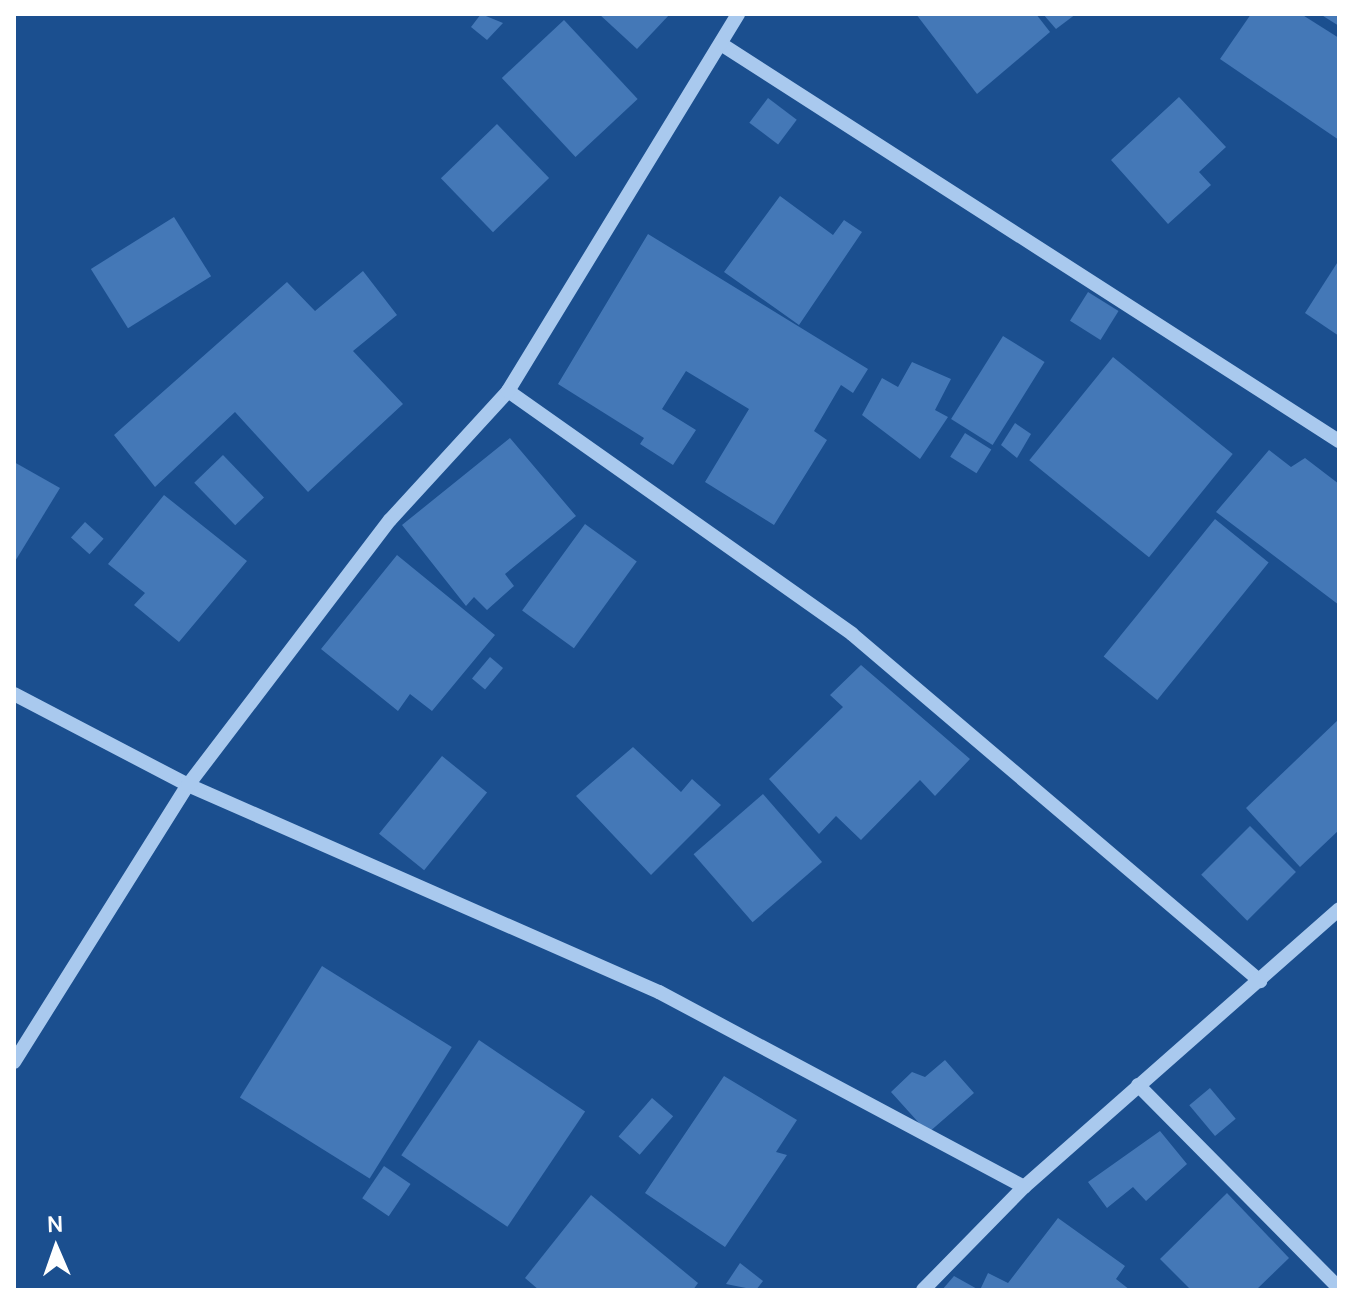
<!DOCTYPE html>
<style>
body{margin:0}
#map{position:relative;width:1353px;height:1304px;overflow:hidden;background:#1b4f8f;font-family:Manrope,sans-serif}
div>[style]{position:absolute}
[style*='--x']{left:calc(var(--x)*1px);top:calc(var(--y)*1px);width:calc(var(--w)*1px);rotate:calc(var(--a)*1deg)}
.building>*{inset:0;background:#4478b7;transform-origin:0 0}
.minor>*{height:14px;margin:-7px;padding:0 7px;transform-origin:7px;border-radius:7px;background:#a9c9ee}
span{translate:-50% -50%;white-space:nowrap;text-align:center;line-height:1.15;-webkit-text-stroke:8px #1b4f8f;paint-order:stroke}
.frame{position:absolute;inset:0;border:16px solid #fff;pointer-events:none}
.north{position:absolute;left:16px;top:1208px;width:80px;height:80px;-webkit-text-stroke:6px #1b4f8f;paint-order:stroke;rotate:358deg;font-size:22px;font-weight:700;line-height:32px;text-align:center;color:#fff}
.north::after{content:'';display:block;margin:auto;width:28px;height:36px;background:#fff;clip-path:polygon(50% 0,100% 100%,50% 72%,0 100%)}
</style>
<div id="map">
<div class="building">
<i style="clip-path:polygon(481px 14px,503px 23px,487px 40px,471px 27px)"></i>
<i style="clip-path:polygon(599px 14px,670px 14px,637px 49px)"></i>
<i style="clip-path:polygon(916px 14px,1036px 14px,1050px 32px,977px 94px)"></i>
<i style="clip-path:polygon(1043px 14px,1076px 14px,1056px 29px)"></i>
<i style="clip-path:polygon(1251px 14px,1301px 14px,1339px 38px,1339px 140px,1220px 59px)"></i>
<i style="clip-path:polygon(1320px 14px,1339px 14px,1339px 26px)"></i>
<i style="left:564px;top:20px;width:108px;height:85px;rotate:47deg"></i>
<i style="clip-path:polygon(1179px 97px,1226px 147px,1199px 172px,1211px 185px,1168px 224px,1111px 160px)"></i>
<i style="left:768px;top:98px;width:36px;height:31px;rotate:37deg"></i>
<i style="left:497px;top:124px;width:75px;height:78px;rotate:46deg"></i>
<i style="clip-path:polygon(780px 196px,833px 235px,844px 220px,862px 232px,799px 325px,724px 272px)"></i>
<i style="left:174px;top:217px;width:70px;height:98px;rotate:58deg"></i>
<i style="clip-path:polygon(648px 234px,868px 369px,853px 393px,841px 385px,814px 431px,827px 440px,774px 525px,705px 482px,749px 409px,686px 371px,662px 409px,696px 430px,673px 465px,640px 444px,644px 438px,558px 384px)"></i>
<i style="clip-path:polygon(1339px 260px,1339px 336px,1305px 313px)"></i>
<i style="clip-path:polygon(363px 271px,397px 315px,353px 351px,403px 404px,308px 492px,235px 412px,155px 487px,114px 435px,287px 282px,315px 311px)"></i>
<i style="left:1088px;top:292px;width:36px;height:34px;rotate:32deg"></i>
<i style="left:1003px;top:336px;width:49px;height:98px;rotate:32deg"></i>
<i style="left:1113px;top:357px;width:154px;height:133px;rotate:39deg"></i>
<i style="clip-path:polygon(912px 362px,951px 379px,935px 410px,948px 417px,920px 459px,862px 415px,882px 378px,898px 387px)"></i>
<i style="clip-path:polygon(1015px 423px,1031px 434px,1017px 458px,1001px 445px)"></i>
<i style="left:965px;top:433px;width:31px;height:28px;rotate:32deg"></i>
<i style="clip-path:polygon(510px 438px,576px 516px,505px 574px,514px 586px,487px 610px,474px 597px,466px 606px,402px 525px)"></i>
<i style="clip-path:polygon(1269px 450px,1291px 467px,1305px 458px,1339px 484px,1339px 605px,1216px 512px)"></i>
<i style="left:223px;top:455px;width:59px;height:40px;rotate:46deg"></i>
<i style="clip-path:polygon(14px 462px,60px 488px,14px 563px)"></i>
<i style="clip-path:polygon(164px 495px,247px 561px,179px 642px,134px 605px,145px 593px,108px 564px)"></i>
<i style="left:1215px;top:519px;width:69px;height:177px;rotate:39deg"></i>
<i style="left:85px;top:522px;width:25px;height:21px;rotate:42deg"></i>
<i style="left:585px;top:524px;width:64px;height:107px;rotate:36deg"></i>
<i style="clip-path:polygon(397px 555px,495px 635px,432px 711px,410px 694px,398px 711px,321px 649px)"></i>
<i style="left:490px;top:657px;width:17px;height:28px;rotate:40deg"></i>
<i style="clip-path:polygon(861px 665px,970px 759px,935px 796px,920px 780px,861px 840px,836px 816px,819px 834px,769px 779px,843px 707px,830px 695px)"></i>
<i style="clip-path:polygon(1339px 719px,1339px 830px,1300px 867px,1246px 808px)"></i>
<i style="clip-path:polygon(633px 747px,681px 792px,692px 779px,721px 805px,651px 875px,576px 796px)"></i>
<i style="left:442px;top:756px;width:58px;height:100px;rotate:39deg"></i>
<i style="left:763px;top:794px;width:90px;height:92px;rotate:49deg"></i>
<i style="left:1250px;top:826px;width:65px;height:69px;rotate:45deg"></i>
<i style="left:322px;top:966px;width:153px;height:155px;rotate:32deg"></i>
<i style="left:479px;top:1040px;width:128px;height:139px;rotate:34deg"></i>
<i style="clip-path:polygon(945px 1060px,974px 1093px,928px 1133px,891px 1092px,912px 1072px,925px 1077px)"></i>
<i style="clip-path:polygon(724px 1076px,797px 1120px,776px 1152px,787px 1155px,725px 1247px,645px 1193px)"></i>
<i style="left:1210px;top:1088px;width:40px;height:27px;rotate:50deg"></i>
<i style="left:652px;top:1098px;width:28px;height:51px;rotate:41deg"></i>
<i style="clip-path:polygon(1160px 1131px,1187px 1164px,1146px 1201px,1133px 1187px,1107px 1208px,1088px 1182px)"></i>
<i style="left:384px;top:1166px;width:32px;height:39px;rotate:34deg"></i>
<i style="clip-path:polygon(1227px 1193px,1289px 1258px,1256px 1290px,1191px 1290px,1160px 1259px)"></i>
<i style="clip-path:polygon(591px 1195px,698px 1283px,693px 1290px,539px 1290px,525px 1278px)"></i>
<i style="clip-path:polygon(1058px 1218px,1125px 1266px,1116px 1279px,1130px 1290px,980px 1290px,988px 1273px,1008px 1283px)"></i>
<i style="clip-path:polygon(740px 1263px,763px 1281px,756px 1290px,726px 1284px)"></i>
<i style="clip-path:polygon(954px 1276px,979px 1290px,942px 1290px)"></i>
</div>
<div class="minor">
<i style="--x:721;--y:44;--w:735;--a:32.72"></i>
<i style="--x:508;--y:391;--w:421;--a:35.2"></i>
<i style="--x:852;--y:634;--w:536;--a:40.38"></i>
<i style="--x:14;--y:694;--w:196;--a:27.6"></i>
<i style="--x:188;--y:785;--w:514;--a:23.73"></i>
<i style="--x:659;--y:992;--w:414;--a:28.1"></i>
<i style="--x:14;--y:1062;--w:327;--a:-57.9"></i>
<i style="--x:188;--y:785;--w:333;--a:-52.7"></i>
<i style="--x:390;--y:520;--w:175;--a:-47.5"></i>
<i style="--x:508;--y:391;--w:442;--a:-58.6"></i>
<i style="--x:1138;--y:1085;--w:286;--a:45.3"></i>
<i style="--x:923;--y:1290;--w:144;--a:-45.6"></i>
<i style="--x:1024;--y:1187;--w:420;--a:-41.4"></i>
</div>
<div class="frame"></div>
<div class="north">N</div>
</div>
